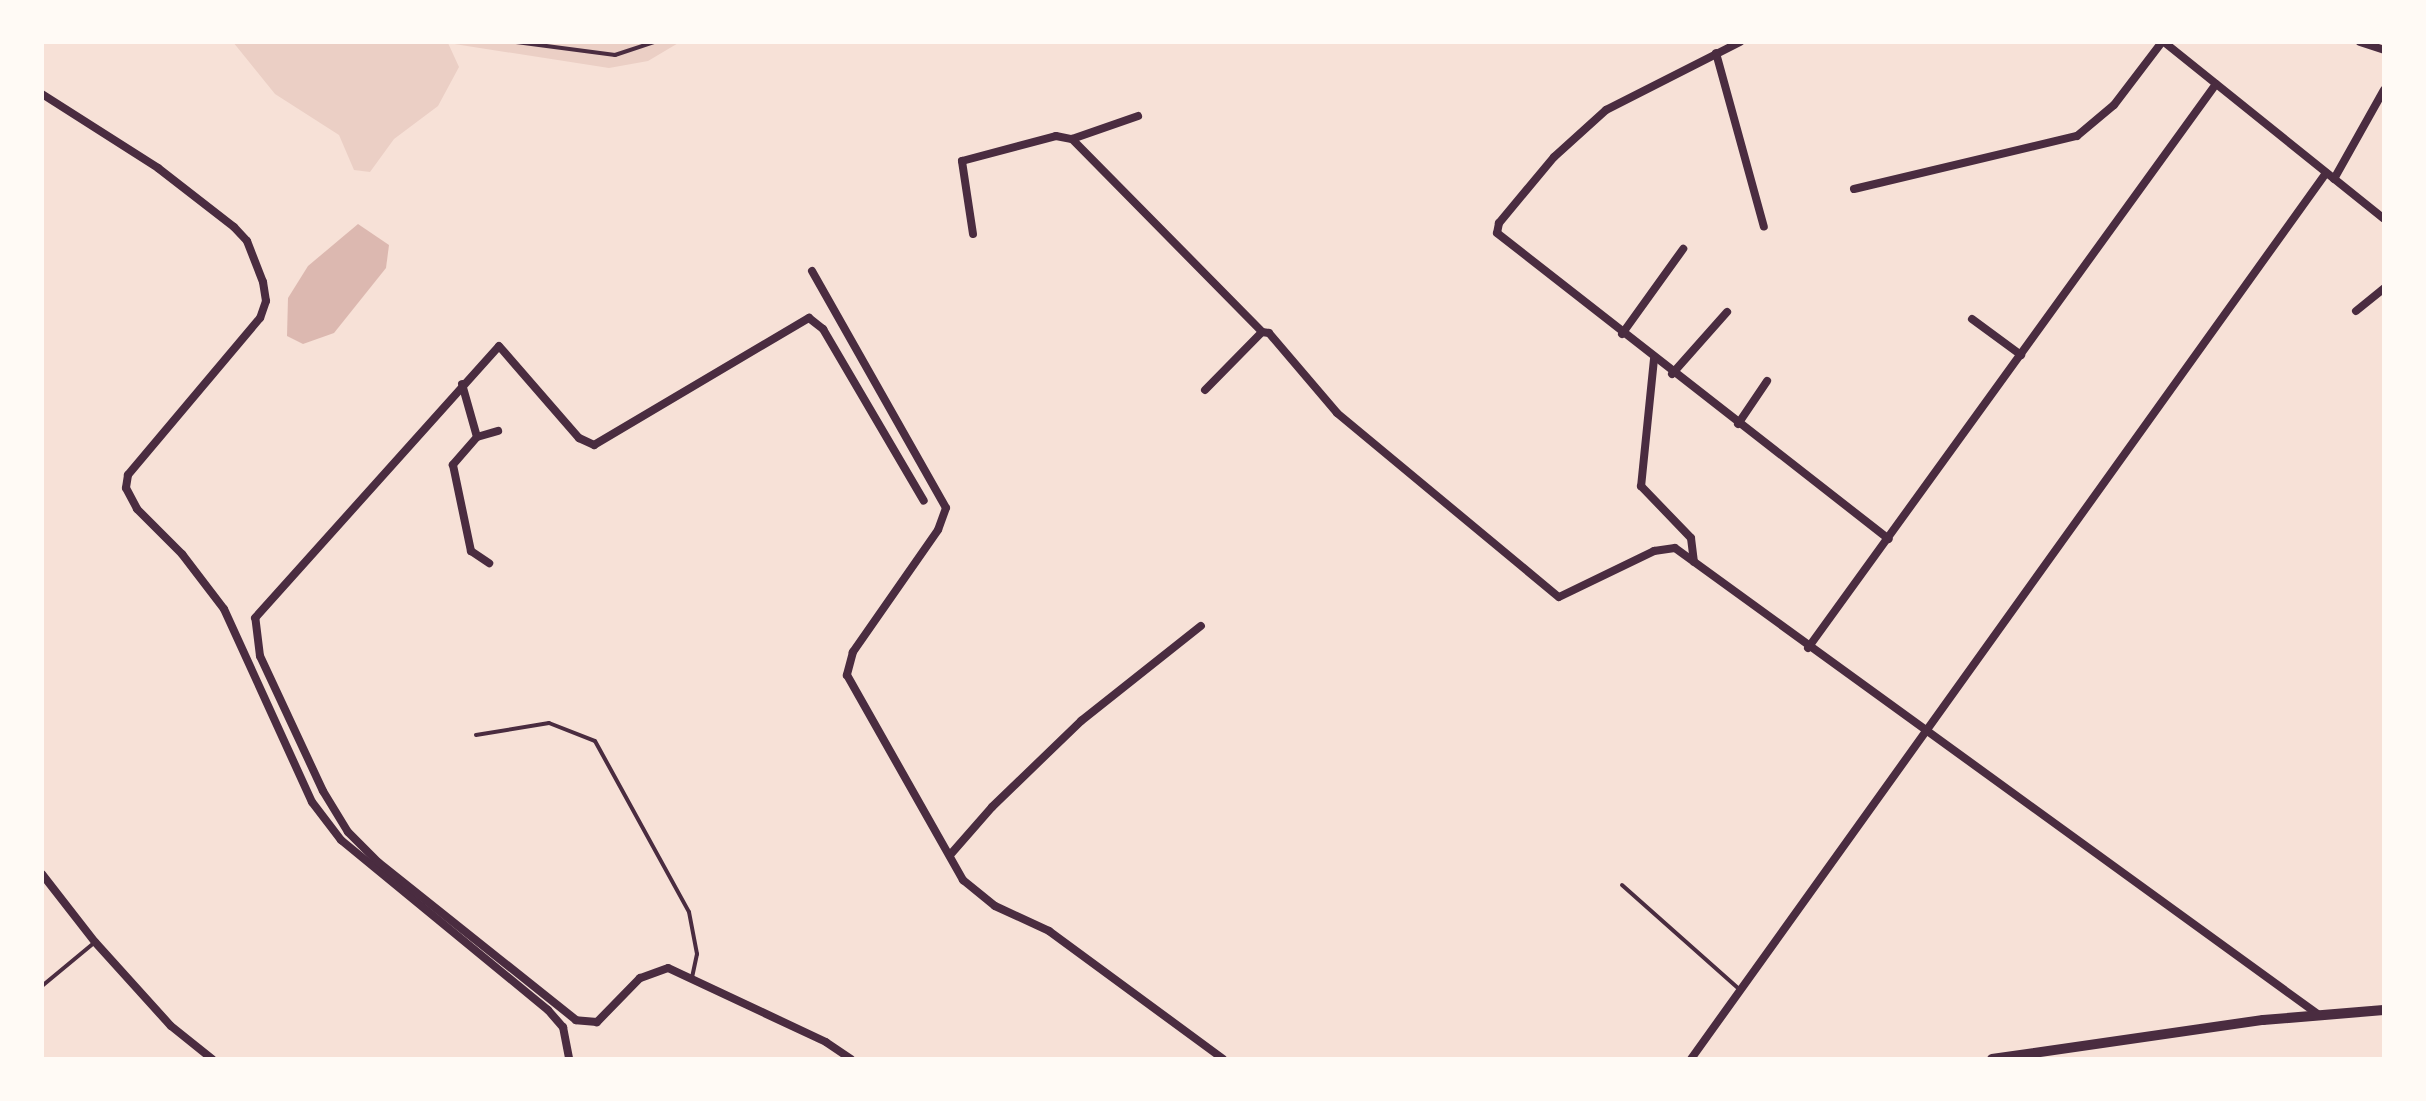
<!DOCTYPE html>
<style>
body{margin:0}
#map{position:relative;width:2426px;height:1101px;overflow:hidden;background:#f7e1d7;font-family:Rubik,sans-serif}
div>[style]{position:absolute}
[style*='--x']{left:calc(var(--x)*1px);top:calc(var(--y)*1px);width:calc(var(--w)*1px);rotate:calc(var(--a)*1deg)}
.green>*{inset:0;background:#ebcfc5}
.water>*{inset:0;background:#dcb8b0}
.service>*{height:4px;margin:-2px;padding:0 2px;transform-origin:2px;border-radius:2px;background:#4a2c40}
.minor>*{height:8px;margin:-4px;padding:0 4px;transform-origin:4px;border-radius:4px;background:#4a2c40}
.tertiary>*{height:10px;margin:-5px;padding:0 5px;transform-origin:5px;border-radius:5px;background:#4a2c40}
span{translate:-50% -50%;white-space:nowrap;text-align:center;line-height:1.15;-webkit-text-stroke:8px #fffaf5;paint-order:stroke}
.frame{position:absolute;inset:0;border:44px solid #fffaf5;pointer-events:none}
</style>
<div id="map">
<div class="green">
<i style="clip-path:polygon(233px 42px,680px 42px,648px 61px,609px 68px,448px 43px,459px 67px,438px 106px,394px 139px,370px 172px,354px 170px,339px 135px,275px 94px)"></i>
</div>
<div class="water">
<i style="clip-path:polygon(358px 224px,389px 245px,386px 268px,334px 333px,303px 344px,287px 336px,288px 298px,308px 266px)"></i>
</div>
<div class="service">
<i style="--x:516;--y:42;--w:100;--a:7.5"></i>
<i style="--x:615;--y:55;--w:41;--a:-18.4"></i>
<i style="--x:476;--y:735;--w:74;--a:-9.3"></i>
<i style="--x:549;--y:723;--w:49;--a:21.4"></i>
<i style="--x:595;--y:741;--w:195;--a:61.2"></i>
<i style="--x:689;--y:912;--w:43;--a:79.2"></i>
<i style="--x:697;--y:954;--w:24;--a:102"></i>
<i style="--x:1622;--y:885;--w:155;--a:41.6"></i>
<i style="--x:42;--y:986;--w:69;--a:-39.7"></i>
</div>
<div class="minor">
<i style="--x:1740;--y:42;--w:150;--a:153.1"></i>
<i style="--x:1606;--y:110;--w:70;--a:137.9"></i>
<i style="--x:1554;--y:157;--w:86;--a:129.8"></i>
<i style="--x:1499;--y:223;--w:10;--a:101"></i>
<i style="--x:1497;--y:233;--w:497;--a:38"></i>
<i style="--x:2164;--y:42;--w:282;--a:38.8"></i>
<i style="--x:2360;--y:42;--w:25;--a:18"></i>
<i style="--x:1716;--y:53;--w:180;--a:74.6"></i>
<i style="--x:42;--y:94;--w:138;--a:32.5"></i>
<i style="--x:158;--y:168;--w:96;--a:37.8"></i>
<i style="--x:234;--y:227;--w:19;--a:47"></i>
<i style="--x:247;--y:241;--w:44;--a:68.7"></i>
<i style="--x:263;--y:282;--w:19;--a:81"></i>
<i style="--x:266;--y:301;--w:18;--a:109"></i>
<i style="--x:260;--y:318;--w:205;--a:130.1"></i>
<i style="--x:128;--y:475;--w:13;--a:99"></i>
<i style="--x:126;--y:488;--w:24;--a:62"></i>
<i style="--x:137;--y:509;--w:64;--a:45"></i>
<i style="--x:182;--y:554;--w:69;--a:52.6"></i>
<i style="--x:224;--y:609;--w:212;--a:65.5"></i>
<i style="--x:312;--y:802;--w:48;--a:52.7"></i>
<i style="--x:341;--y:840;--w:268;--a:39.4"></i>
<i style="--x:548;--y:1010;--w:23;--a:49"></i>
<i style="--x:563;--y:1027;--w:33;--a:79"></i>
<i style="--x:1072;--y:139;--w:70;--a:-19.2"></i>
<i style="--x:2334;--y:179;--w:102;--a:-60.7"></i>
<i style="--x:1854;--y:189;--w:229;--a:-13.4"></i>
<i style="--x:2077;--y:136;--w:48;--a:-40"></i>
<i style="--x:2114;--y:105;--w:79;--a:-52.7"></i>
<i style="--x:973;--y:234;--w:74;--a:-98.6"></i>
<i style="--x:962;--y:161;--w:97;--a:-14.9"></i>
<i style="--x:1056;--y:136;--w:16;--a:11"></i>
<i style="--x:1072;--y:139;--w:271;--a:45.4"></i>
<i style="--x:812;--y:271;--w:272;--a:60.5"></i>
<i style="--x:946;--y:508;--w:23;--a:110"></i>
<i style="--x:938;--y:530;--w:149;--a:124.9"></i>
<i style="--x:853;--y:652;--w:24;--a:105"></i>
<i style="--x:847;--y:675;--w:236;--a:60.5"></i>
<i style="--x:963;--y:880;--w:41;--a:39.1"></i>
<i style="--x:995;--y:906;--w:60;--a:24.8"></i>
<i style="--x:1049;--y:931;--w:216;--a:36.3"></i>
<i style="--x:2356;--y:311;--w:36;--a:-39"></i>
<i style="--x:1972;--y:319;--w:61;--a:36.3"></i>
<i style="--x:1622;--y:334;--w:105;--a:-54.3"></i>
<i style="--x:1654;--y:359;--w:128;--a:95.8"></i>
<i style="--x:1641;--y:486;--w:72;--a:46.1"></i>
<i style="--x:1691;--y:538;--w:24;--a:83"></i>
<i style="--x:1672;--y:374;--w:83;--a:-48.4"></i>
<i style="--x:462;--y:384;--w:55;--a:74.2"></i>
<i style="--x:477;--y:437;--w:37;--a:131"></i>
<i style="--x:453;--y:465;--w:88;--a:78.2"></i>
<i style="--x:471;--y:551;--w:22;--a:34"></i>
<i style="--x:1205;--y:390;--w:81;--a:-45.5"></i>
<i style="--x:1262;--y:332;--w:7;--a:8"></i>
<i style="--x:1269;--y:333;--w:105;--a:49.6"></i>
<i style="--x:1337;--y:413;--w:288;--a:39.7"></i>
<i style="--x:1559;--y:597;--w:106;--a:-25.8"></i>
<i style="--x:1654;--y:551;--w:21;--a:-8"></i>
<i style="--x:1675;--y:548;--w:796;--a:35.95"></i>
<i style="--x:1738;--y:424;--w:52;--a:-56"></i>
<i style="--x:477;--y:437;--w:22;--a:-16"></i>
<i style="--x:1808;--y:648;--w:696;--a:-54.12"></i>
<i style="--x:950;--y:855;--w:64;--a:-48.8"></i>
<i style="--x:992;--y:807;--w:124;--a:-44"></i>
<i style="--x:1081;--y:721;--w:153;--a:-38.4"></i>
<i style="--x:42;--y:874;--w:86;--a:52.1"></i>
<i style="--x:95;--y:942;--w:113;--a:47.9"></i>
<i style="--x:171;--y:1026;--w:53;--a:38.8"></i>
<i style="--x:851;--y:1059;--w:30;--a:-146"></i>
<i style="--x:826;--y:1042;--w:174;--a:-154.9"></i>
<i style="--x:668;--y:968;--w:30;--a:160"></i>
<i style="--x:640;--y:978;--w:62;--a:134.3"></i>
<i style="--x:597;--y:1022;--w:21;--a:-175"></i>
<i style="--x:576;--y:1020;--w:252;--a:-141.4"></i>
<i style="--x:379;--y:863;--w:44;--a:-135"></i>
<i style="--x:348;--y:832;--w:48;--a:-121.4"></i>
<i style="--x:323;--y:791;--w:149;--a:-115"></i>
<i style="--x:260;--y:656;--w:38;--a:-97"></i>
<i style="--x:255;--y:618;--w:365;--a:-48.1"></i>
<i style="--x:499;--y:346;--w:122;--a:49"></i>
<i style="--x:579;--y:438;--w:17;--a:25"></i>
<i style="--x:594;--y:445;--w:250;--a:-30.6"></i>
<i style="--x:809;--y:318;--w:18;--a:38"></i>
<i style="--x:823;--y:329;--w:199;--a:59.6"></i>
<i style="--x:1691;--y:1059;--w:1090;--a:-54.37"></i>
</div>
<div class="tertiary">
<i style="--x:1992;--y:1059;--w:274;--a:-8.2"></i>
<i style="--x:2263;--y:1020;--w:121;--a:-4.7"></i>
</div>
<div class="frame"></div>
</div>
